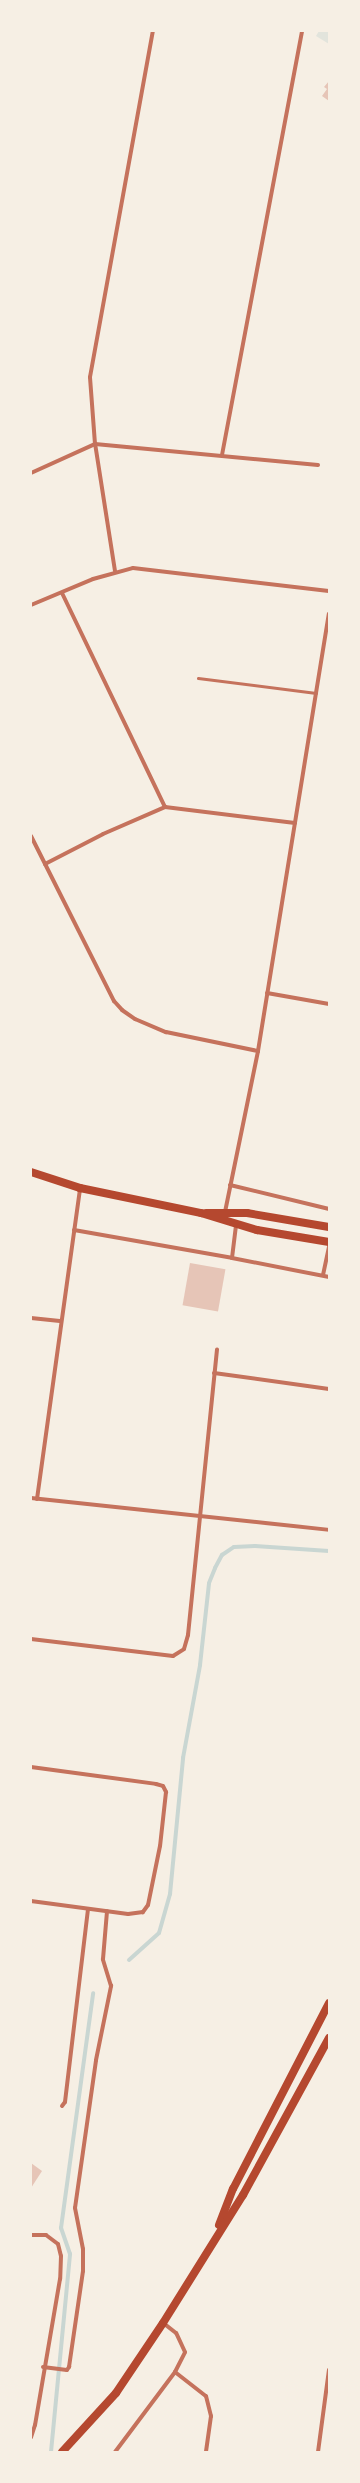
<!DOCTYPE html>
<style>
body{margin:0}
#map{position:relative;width:360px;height:2483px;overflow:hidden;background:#f6efe4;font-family:Roboto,sans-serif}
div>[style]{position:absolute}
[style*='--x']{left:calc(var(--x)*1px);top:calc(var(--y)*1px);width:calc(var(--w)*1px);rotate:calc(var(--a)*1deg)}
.green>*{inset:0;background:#e2e4dc}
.stream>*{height:4px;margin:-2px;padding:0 2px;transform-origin:2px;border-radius:2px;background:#c9d6d2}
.building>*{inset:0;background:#e6c5b7;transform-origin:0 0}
.service>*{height:3px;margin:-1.5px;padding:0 1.5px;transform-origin:1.5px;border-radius:1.5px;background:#c5725c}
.minor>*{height:4px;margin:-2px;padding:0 2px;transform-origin:2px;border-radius:2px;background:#c5725c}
.secondary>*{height:8px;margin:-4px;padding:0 4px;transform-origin:4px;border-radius:4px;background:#b5482f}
span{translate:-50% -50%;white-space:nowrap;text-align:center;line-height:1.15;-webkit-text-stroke:4px #f6efe4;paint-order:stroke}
.frame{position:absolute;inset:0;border:32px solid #f6efe4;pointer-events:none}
</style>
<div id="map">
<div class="green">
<i style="clip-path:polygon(319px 31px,329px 31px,329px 44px,316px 36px)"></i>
</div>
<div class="stream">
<i style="--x:129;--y:1960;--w:40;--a:-42"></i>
<i style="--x:159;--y:1933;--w:41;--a:-74.2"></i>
<i style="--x:170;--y:1894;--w:137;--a:-84.5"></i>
<i style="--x:183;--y:1758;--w:95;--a:-79.6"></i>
<i style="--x:200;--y:1665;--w:82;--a:-83.7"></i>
<i style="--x:209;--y:1583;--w:16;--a:-68"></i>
<i style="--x:215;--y:1568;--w:15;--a:-62"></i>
<i style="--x:222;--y:1555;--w:14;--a:-34"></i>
<i style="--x:234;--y:1547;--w:21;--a:-3"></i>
<i style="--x:255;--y:1546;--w:74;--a:3.9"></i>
<i style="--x:51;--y:2452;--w:199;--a:-84.5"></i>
<i style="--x:70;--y:2254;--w:28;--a:-109"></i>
<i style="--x:61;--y:2228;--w:237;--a:-82.2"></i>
</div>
<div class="building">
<i style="clip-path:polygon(329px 81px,329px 101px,322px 96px,327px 89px,324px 87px)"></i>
<i style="left:190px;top:1263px;width:36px;height:43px;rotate:10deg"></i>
<i style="clip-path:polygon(31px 2163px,42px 2171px,31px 2188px)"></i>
</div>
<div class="service">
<i style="--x:198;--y:678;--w:119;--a:7.2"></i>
</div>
<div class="minor">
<i style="--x:222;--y:455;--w:431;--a:-79.3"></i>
<i style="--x:31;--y:473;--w:70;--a:-24.4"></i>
<i style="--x:95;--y:444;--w:224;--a:5.4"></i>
<i style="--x:115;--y:571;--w:129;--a:-98.9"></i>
<i style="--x:95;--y:444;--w:67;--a:-94.3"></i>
<i style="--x:90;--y:377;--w:352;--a:-79.7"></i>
<i style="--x:62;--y:593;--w:237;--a:64.3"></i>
<i style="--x:31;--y:605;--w:67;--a:-22.8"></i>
<i style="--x:93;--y:579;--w:41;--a:-15.4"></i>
<i style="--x:133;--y:568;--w:197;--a:6.7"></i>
<i style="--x:31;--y:836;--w:185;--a:63.3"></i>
<i style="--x:114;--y:1001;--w:12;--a:48"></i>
<i style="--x:122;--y:1010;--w:16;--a:35"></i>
<i style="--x:135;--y:1019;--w:34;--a:23"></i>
<i style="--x:166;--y:1032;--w:94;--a:11.7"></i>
<i style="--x:45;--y:864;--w:65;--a:-27.3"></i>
<i style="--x:103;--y:834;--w:68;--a:-23.5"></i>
<i style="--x:165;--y:807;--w:131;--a:7"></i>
<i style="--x:267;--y:993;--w:63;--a:10.1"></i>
<i style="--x:230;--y:1185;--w:102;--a:13.6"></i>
<i style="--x:225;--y:1212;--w:164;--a:-78.4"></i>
<i style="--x:258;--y:1051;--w:443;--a:-80.8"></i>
<i style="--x:74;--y:1230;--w:160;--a:10"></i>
<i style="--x:232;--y:1258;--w:33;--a:-83"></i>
<i style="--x:232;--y:1258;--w:99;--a:11.1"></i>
<i style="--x:323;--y:1275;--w:30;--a:-78"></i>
<i style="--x:31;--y:1318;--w:29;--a:6"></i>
<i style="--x:214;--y:1373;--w:116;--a:7.9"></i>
<i style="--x:31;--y:1498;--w:300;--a:6.1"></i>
<i style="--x:37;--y:1499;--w:314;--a:-82.1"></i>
<i style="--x:31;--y:1639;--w:143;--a:6.8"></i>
<i style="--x:173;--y:1656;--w:13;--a:-32"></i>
<i style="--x:184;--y:1649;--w:15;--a:-74"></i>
<i style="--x:188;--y:1635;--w:287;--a:-84.2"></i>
<i style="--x:31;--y:1767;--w:126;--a:7.7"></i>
<i style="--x:156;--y:1784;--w:7;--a:16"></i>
<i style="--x:163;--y:1786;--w:7;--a:63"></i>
<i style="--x:166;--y:1792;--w:54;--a:96.3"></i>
<i style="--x:160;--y:1846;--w:60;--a:101.5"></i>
<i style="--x:148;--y:1905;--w:9;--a:126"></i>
<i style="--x:143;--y:1912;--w:15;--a:172"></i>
<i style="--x:128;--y:1914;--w:98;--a:-172.4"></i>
<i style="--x:62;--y:2106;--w:5;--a:-53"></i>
<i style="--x:65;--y:2102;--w:194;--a:-83.2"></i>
<i style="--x:31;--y:2235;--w:15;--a:0"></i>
<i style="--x:46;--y:2235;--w:15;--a:37"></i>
<i style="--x:58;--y:2244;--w:12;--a:76"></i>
<i style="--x:61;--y:2256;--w:23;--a:92"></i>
<i style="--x:60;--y:2279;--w:148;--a:99.7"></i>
<i style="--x:35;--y:2425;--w:13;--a:108"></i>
<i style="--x:43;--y:2367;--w:24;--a:7"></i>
<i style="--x:67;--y:2370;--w:4;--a:-56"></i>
<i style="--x:69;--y:2367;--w:97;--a:-81.7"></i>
<i style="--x:83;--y:2271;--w:22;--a:-90"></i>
<i style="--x:83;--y:2249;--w:42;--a:-101"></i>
<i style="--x:75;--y:2208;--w:149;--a:-81.9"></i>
<i style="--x:96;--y:2060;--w:76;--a:-78.5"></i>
<i style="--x:111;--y:1986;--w:28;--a:-107"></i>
<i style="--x:103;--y:1959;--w:48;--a:-85.2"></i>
<i style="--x:175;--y:2372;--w:39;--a:38"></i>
<i style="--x:206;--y:2396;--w:21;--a:76"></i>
<i style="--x:211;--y:2416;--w:36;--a:98"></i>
<i style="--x:115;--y:2452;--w:100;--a:-53.1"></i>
<i style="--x:175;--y:2372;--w:22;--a:-63"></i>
<i style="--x:185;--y:2352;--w:21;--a:-115"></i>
<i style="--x:176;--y:2333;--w:16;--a:-142"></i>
<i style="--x:318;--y:2452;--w:83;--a:-82.4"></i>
</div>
<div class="secondary">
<i style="--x:31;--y:1172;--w:52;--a:18.1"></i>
<i style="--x:80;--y:1188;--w:124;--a:11.7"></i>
<i style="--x:201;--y:1213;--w:59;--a:16.9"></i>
<i style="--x:257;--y:1230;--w:73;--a:9.5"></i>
<i style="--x:206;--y:1213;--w:41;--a:0"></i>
<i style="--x:247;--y:1213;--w:83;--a:9.7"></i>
<i style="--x:219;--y:2225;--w:39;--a:-69"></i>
<i style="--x:233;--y:2189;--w:209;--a:-62.7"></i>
<i style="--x:62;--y:2452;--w:80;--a:-47.5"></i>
<i style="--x:116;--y:2393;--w:84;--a:-56.1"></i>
<i style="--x:163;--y:2323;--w:151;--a:-58"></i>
<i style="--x:243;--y:2195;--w:179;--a:-61.3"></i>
</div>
<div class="frame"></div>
</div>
